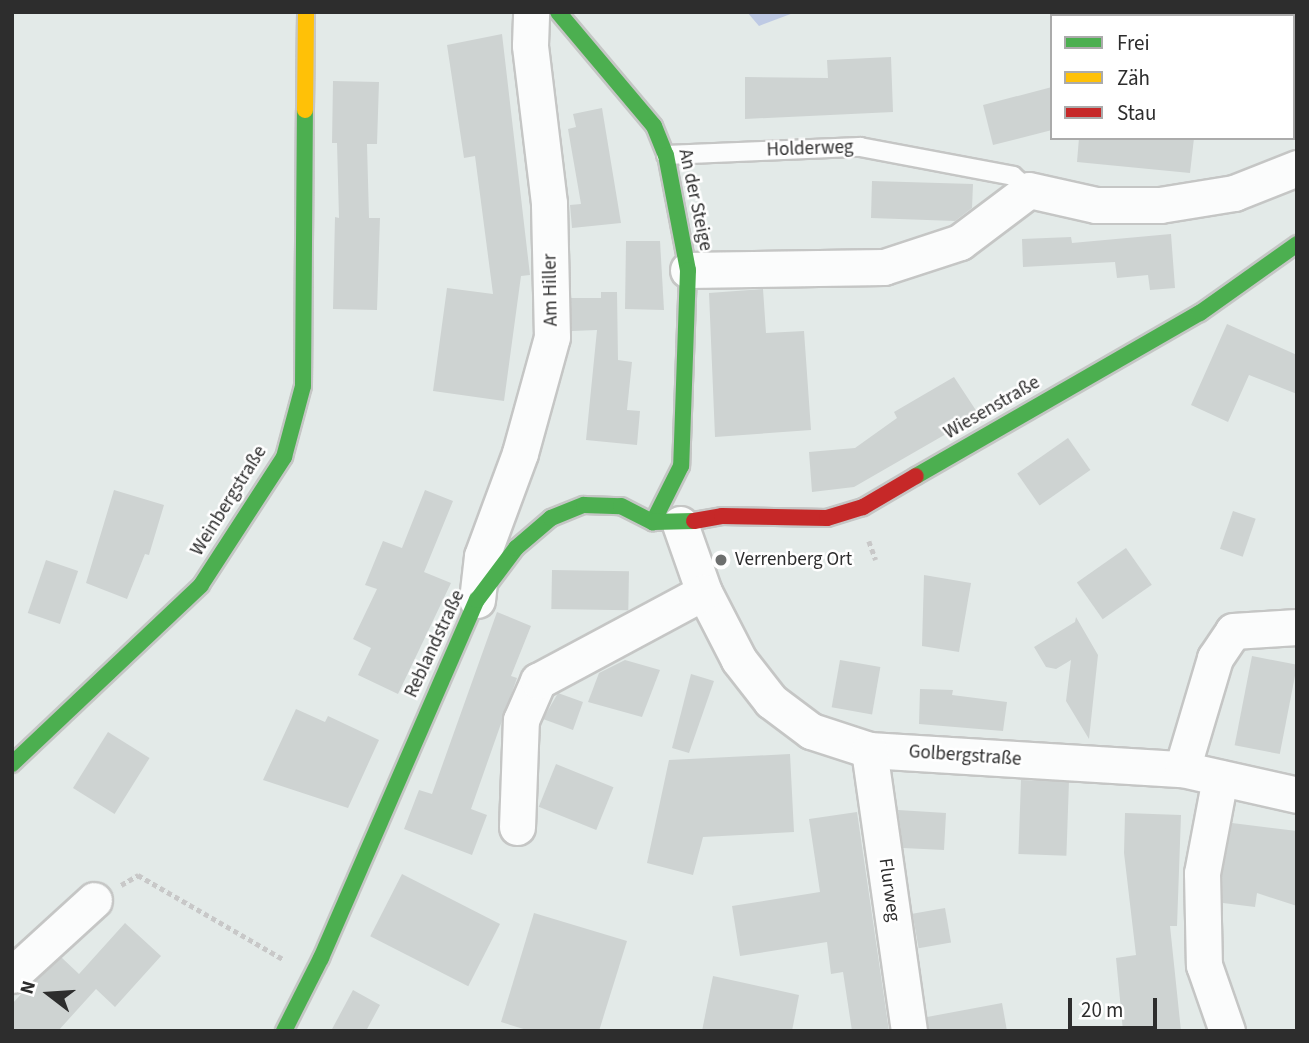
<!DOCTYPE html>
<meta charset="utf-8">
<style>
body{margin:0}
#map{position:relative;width:1309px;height:1043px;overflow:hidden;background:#e3eae8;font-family:"Source Sans 3",sans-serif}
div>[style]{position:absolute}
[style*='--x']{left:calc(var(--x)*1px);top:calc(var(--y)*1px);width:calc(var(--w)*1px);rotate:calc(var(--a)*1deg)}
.green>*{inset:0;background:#becae4}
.building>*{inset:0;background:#ced3d2;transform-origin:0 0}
.path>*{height:4.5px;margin-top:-2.25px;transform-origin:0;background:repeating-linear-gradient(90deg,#c8c8c8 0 5px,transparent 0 8.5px)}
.roads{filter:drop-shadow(2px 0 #c5c6c5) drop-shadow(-2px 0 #c5c6c5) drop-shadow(0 2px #c5c6c5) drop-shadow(0 -2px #c5c6c5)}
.lane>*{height:18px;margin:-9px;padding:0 9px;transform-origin:9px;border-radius:9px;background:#fbfcfc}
.street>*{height:35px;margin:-17.5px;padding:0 17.5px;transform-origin:17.5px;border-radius:17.5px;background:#fbfcfc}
.fast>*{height:16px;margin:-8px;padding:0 8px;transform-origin:8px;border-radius:8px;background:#4caf50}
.slow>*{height:16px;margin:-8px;padding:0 8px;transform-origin:8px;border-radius:8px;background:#ffc107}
.jam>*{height:16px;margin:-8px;padding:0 8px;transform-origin:8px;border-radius:8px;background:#c62828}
.dots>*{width:19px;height:19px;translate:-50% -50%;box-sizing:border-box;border:4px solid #fff;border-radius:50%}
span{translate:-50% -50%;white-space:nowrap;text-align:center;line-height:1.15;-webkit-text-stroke:5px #fff;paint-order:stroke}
.street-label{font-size:19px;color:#2d2d2d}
.poi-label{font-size:19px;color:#2d2d2d}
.left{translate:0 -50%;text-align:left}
.frame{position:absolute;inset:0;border:14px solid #2d2d2d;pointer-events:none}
.legend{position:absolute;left:1050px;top:14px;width:245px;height:126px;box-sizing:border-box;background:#fff;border:2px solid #ababab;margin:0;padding:9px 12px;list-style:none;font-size:21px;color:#2d2d2d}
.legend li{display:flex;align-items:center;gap:14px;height:35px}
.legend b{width:35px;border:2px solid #ababab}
.north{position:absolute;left:14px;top:959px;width:70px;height:70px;-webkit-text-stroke:5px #fff;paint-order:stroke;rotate:287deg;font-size:19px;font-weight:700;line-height:28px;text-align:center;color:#2d2d2d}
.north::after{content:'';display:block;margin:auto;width:24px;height:32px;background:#2d2d2d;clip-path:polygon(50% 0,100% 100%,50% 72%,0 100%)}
.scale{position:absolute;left:1068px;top:998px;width:89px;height:32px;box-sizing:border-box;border:4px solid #2d2d2d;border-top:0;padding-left:9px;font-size:21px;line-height:24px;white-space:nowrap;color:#2d2d2d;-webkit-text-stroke:5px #fff;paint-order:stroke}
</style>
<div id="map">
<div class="green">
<i style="clip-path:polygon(747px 12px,796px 12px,759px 26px)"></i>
</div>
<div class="building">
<i style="clip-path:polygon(502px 34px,530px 275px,521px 276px,504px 401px,433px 391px,447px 288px,493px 294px,475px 156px,464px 158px,447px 45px)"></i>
<i style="clip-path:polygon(891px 57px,893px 112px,745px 119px,745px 77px,828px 78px,827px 60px)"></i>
<i style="clip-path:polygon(333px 81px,379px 82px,377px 144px,367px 144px,369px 218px,380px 218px,377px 310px,333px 309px,335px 217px,339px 218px,337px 143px,332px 143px)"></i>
<i style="clip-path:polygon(1052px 87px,1052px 130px,993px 145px,983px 105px)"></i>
<i style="clip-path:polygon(602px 108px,621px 223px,572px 228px,570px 205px,581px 204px,568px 129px,576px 127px,573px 114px)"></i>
<i style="clip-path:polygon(1079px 138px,1194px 138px,1190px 173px,1077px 162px)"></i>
<i style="clip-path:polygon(872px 181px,973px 184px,972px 208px,955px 221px,871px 218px)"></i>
<i style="clip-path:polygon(1171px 234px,1175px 288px,1150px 290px,1148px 275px,1117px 278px,1115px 262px,1023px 267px,1022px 239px,1071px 237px,1072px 243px)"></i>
<i style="clip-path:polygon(626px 241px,660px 241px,664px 310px,625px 309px)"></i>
<i style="clip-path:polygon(763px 289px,766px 333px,804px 331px,811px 430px,715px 437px,709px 293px)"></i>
<i style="clip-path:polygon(601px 292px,617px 292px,618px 360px,632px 362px,627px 410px,640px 411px,637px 445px,586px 440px,597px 330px,572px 331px,571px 298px,601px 298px)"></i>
<i style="clip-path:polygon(1227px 324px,1297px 355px,1297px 394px,1249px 375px,1228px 422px,1191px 405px)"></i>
<i style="clip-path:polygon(954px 377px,979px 415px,854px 487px,812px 492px,809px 452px,855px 448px,897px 418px,894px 412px)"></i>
<i style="left:1068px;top:438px;width:39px;height:62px;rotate:55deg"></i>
<i style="clip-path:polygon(114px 490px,164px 505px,149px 555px,145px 554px,127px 599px,86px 583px)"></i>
<i style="clip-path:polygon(425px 490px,453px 501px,424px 572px,451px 583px,398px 694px,358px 675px,371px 648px,353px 639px,377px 589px,365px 585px,383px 541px,402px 548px)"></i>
<i style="left:1233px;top:511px;width:24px;height:40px;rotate:19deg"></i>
<i style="left:1126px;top:548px;width:45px;height:60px;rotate:55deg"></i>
<i style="left:46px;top:560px;width:34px;height:56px;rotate:19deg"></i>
<i style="left:552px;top:570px;width:77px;height:39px;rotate:1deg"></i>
<i style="clip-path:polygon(924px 575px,971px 583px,959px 652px,922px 646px)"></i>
<i style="clip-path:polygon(497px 612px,531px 626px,511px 676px,517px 678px,471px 809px,487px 815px,472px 855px,404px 829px,419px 790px,432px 794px)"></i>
<i style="clip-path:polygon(1076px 617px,1098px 655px,1089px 739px,1066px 701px,1071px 660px,1056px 669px,1046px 667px,1034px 647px,1075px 622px)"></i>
<i style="left:1252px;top:656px;width:46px;height:91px;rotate:11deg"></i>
<i style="clip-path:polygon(625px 660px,660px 670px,642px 717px,588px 702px,599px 673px)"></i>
<i style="left:840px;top:660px;width:41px;height:48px;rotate:10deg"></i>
<i style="clip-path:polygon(691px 674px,714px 681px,689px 753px,672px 748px)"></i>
<i style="clip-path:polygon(920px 689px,953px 690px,952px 695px,1007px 702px,1003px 731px,919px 724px)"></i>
<i style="clip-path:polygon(558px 693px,583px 702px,573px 730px,543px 719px)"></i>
<i style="clip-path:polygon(296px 709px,325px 722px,328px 716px,379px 740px,348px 808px,263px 780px)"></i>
<i style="left:108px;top:732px;width:49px;height:66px;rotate:32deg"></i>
<i style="clip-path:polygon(790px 754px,794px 832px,703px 837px,693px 875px,647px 863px,669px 760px)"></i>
<i style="left:556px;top:764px;width:62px;height:46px;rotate:22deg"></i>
<i style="left:1021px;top:780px;width:48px;height:74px;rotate:2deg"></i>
<i style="clip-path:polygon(898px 810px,946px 813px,944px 850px,903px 848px)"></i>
<i style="clip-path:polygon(857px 812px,889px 1031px,852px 1031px,843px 972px,831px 974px,827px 942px,740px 956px,732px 906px,820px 892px,809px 819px)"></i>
<i style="clip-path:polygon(1125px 813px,1181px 815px,1177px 926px,1170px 926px,1181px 1031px,1123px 1031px,1116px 958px,1136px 955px,1124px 853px)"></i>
<i style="clip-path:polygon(1232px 823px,1297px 831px,1297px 906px,1257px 893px,1255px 907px,1223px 903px,1222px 875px)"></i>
<i style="left:402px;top:874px;width:110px;height:70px;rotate:27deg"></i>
<i style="left:945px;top:908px;width:35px;height:33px;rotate:80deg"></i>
<i style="clip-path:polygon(534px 913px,627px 941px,599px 1031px,530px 1031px,501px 1022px)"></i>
<i style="clip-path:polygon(125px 923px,161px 956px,115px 1007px,96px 989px,58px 1031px,12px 1031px,12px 1004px,25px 990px,61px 957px,79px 974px)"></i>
<i style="clip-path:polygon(713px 976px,799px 995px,792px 1031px,702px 1031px)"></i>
<i style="clip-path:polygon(353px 990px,380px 1005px,366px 1031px,331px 1031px)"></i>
<i style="clip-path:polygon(1002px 1003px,1007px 1031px,929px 1031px,927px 1017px)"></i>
</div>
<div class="path">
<i style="--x:869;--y:541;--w:20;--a:70"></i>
<i style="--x:121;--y:885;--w:20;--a:-30"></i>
<i style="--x:138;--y:875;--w:168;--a:30.1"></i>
</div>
<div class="roads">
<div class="lane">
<i style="--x:666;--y:155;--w:194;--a:-2.4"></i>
<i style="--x:860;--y:147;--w:156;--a:10.7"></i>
<i style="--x:1013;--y:176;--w:21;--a:41"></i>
</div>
<div class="street">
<i style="--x:688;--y:270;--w:196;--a:-0.9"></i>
<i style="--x:884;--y:267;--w:80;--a:-18.2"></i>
<i style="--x:960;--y:242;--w:86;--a:-37"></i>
<i style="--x:1029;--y:190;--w:69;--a:12.6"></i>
<i style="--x:1096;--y:205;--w:64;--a:0"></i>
<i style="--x:1160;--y:205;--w:75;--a:-9.2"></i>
<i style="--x:1234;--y:193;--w:68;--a:-21.6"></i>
<i style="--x:680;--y:524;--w:72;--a:70.6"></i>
<i style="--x:704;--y:592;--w:76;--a:62.8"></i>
<i style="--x:739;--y:660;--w:52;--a:52"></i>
<i style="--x:771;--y:701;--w:50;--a:36.9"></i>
<i style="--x:811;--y:731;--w:61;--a:18.1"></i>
<i style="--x:869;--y:750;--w:314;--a:3.5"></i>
<i style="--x:1182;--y:769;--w:118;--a:12.7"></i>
<i style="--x:477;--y:600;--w:44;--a:-83.5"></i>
<i style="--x:482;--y:556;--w:110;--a:-69.7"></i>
<i style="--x:520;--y:453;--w:120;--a:-74.6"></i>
<i style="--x:552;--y:337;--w:134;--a:-91.3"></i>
<i style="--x:549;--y:203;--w:159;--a:-96.9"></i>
<i style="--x:530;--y:45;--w:33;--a:-88"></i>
<i style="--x:869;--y:750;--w:284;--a:81.9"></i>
<i style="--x:1182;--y:769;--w:116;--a:-73.4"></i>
<i style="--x:1215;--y:658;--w:32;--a:-56"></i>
<i style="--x:1233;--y:631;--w:64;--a:-3.6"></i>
<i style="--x:1220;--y:778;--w:97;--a:100.7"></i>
<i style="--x:1202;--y:873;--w:92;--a:88.8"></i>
<i style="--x:1204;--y:965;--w:70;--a:70.8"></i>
<i style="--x:517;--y:827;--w:107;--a:-87.9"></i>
<i style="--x:521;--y:720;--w:43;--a:-66.4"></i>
<i style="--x:538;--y:681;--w:188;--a:-28.2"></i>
<i style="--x:12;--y:975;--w:111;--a:-42.4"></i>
</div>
<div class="fast">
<i style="--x:558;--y:12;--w:149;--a:49.9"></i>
<i style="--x:654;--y:126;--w:31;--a:68"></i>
<i style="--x:666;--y:155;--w:117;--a:79.2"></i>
<i style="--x:688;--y:270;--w:196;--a:92"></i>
<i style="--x:681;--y:466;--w:63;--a:116.6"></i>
<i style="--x:916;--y:476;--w:327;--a:-29.9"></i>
<i style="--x:1200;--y:313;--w:119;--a:-35.4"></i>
<i style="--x:12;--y:764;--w:260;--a:-43.4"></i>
<i style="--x:201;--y:585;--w:153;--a:-57"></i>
<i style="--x:284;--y:457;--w:73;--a:-75"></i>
<i style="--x:303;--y:386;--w:276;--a:-89.6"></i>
<i style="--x:284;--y:1031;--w:82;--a:-63.1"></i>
<i style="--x:321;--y:958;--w:391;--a:-66.5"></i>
<i style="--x:477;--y:600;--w:65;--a:-53.1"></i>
<i style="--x:516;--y:548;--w:46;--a:-40.6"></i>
<i style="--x:551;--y:518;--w:35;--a:-22"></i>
<i style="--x:584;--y:505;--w:37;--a:2"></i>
<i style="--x:621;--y:506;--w:36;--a:27"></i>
<i style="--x:653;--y:522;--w:41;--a:-1.4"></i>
</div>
<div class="slow">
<i style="--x:305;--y:110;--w:98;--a:-89.4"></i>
</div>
<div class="jam">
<i style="--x:694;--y:521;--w:28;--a:-10"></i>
<i style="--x:722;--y:516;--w:105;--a:1.1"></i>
<i style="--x:827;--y:518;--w:38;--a:-17"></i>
<i style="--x:863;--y:507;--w:61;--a:-30.3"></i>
</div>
</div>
<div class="dots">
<i style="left:721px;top:560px;background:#6d6f6e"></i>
</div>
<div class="street-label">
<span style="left:810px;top:149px;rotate:-2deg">Holderweg</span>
<span style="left:695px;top:200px;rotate:78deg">An der Steige</span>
<span style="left:551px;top:290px;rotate:-91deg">Am Hiller</span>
<span style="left:992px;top:408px;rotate:-30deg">Wiesenstraße</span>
<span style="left:229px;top:501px;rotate:-58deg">Weinbergstraße</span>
<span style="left:435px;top:644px;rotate:-65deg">Reblandstraße</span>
<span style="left:965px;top:756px;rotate:4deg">Golbergstraße</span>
<span style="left:889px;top:890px;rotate:82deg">Flurweg</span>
</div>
<div class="poi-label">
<span class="left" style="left:735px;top:560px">Verrenberg Ort</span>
</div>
<div class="frame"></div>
<ul class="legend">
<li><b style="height:9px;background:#4caf50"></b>Frei</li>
<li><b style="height:9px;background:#ffc107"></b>Zäh</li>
<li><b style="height:9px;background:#c62828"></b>Stau</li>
</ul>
<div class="north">N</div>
<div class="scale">20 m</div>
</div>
